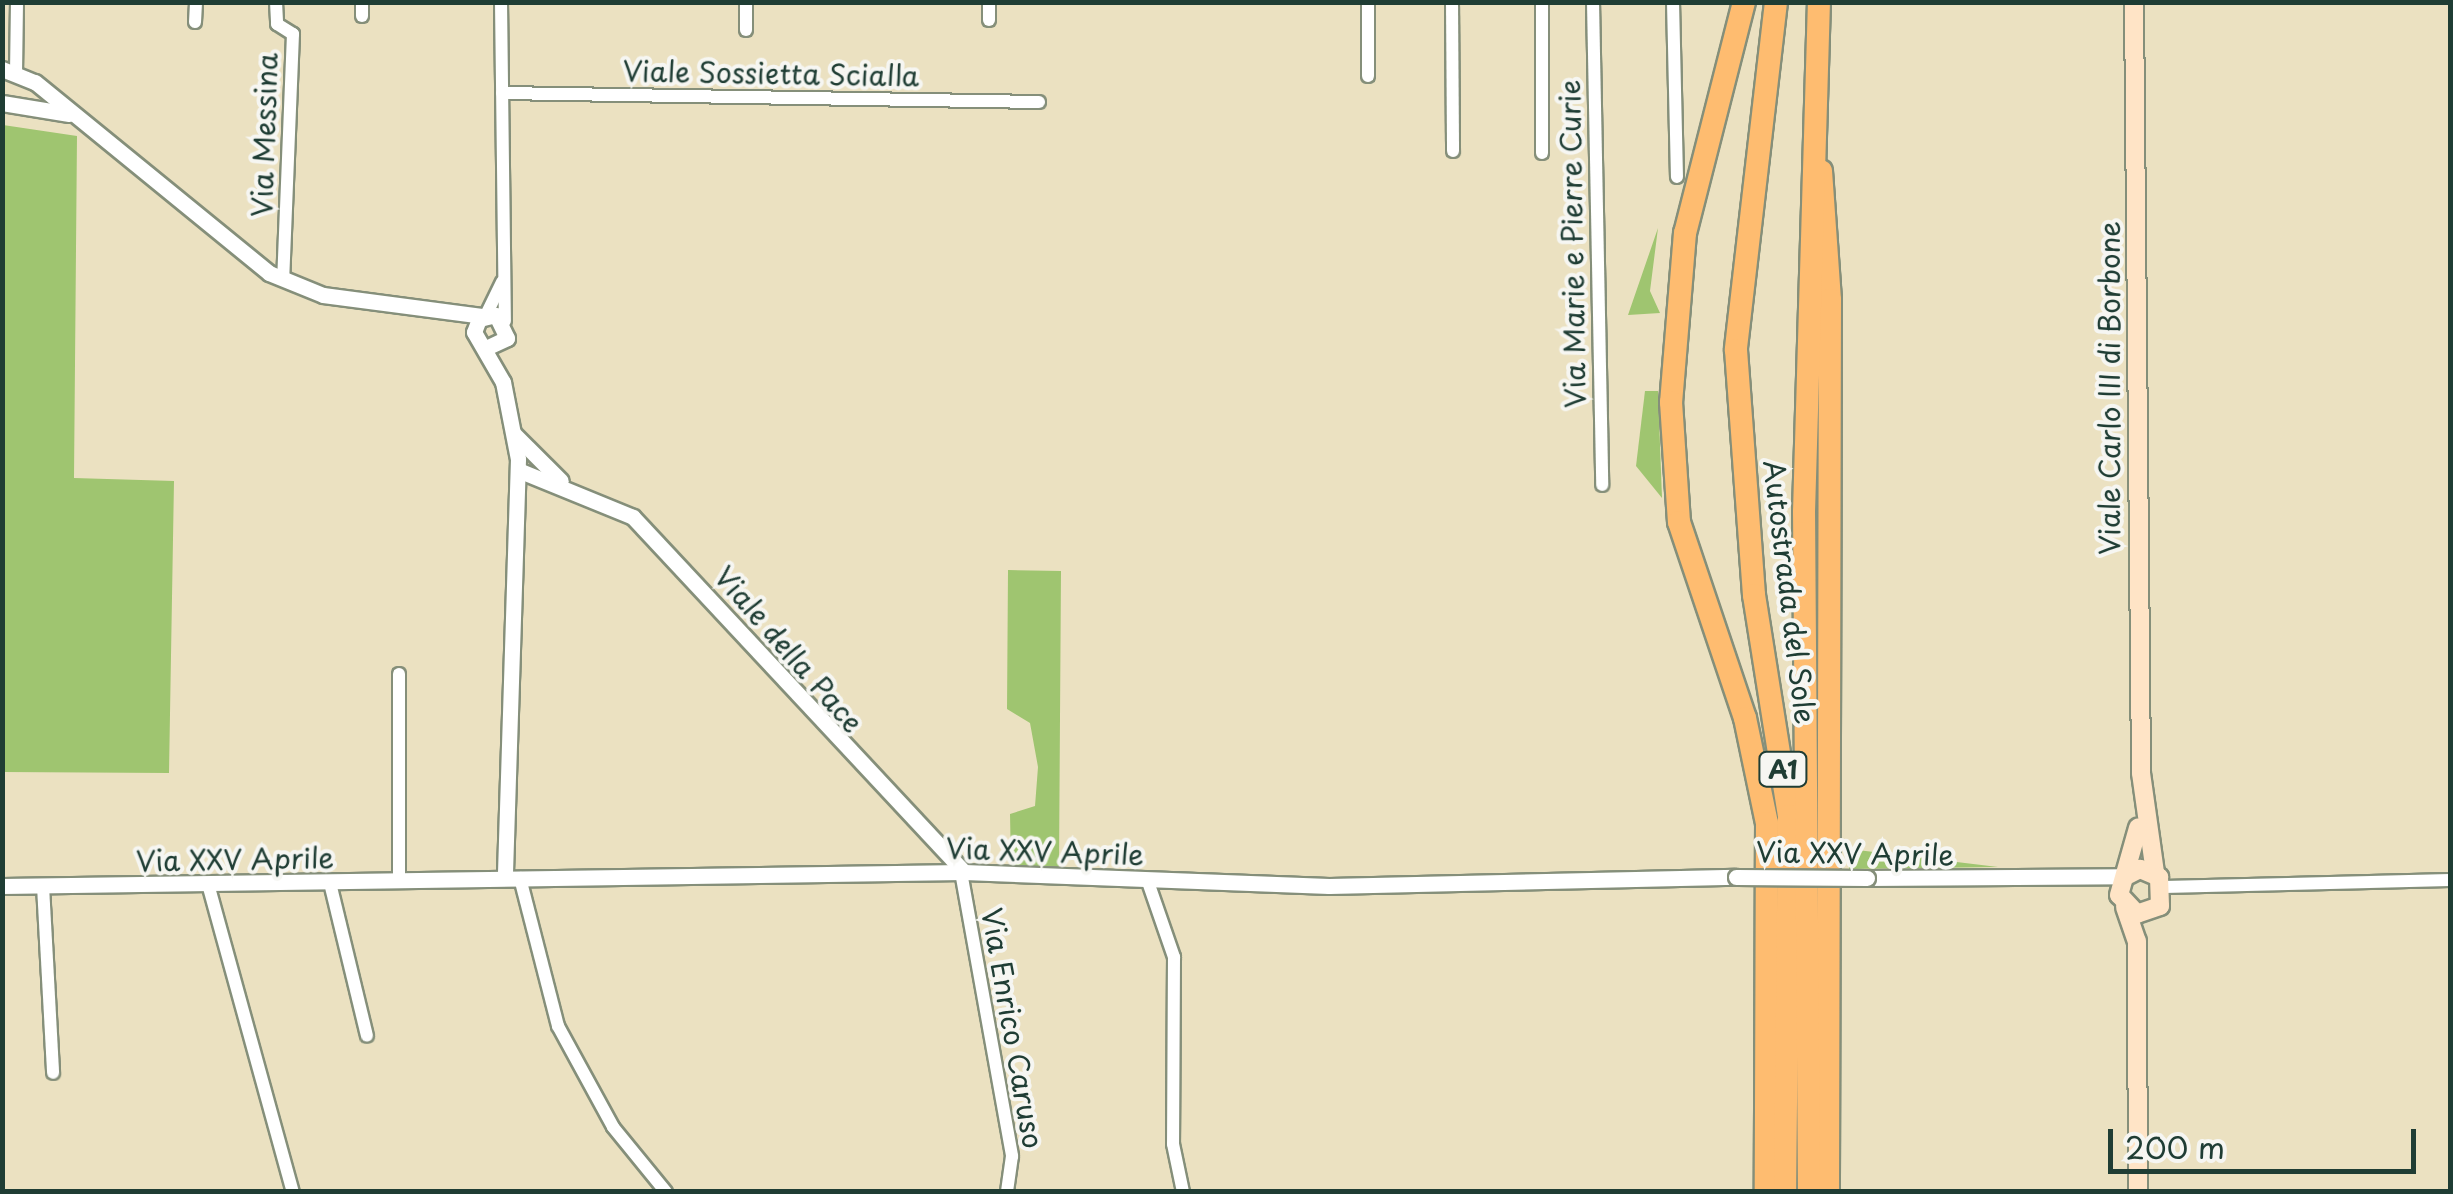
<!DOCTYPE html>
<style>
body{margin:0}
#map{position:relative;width:2453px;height:1194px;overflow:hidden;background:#ebe1c1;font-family:"Playpen Sans",sans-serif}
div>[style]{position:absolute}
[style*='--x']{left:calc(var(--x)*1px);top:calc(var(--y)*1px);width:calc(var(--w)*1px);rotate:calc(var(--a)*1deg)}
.green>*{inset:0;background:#9fc570}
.roads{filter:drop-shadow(2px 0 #858f7a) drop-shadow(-2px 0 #858f7a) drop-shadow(0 2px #858f7a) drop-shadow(0 -2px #858f7a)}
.minor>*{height:12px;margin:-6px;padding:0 6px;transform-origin:6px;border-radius:6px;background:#fff}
.tertiary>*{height:15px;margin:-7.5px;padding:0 7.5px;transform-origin:7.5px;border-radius:7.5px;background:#fff}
.secondary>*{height:18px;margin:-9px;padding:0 9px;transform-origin:9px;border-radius:9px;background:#ffe4c6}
.motorway>*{height:22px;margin:-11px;padding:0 11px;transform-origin:11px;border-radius:11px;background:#febc70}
.bridges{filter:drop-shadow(2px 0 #858f7a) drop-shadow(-2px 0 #858f7a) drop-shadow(0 2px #858f7a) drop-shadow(0 -2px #858f7a)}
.tertiary-bridge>*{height:15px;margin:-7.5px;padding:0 7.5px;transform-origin:7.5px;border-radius:7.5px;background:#fff}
span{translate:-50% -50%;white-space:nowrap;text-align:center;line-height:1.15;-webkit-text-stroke:8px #f6f6f2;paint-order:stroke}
.shield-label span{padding:2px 8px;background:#f6f6f2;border:2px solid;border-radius:8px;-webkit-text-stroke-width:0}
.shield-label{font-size:25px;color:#1f3d34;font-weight:700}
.street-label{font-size:28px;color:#1f3d34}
.frame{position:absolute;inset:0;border:5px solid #1f3d34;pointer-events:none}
.scale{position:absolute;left:2108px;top:1129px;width:308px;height:45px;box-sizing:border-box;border:5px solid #1f3d34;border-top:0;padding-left:12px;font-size:30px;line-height:35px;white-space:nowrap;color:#1f3d34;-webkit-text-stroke:8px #f6f6f2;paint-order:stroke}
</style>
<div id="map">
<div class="green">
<i style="clip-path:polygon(3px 125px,77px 136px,74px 478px,174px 481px,169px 773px,3px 772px)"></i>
<i style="clip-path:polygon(1658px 228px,1650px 291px,1660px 313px,1628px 315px)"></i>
<i style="clip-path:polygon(1645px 391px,1658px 391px,1662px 498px,1636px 466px)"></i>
<i style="clip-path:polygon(1008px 570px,1061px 571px,1059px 867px,1011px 866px,1010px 814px,1035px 806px,1038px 767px,1030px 723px,1007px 709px)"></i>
<i style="clip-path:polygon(1849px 849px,1998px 867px,1849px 869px)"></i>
</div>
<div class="roads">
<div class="minor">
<i style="--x:276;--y:2;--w:22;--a:87"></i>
<i style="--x:277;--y:24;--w:19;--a:32"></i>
<i style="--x:293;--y:34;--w:246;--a:92.3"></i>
<i style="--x:501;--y:2;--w:319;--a:89.3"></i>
<i style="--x:989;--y:2;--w:18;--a:90"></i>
<i style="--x:1452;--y:2;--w:149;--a:89.6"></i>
<i style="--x:1593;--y:2;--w:483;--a:88.9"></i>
<i style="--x:1673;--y:2;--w:175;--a:88.7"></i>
<i style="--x:362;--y:16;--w:14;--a:-90"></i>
<i style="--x:195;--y:22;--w:20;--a:-87"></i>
<i style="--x:746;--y:30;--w:28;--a:-90"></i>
<i style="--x:16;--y:74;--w:72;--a:-89.2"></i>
<i style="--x:1368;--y:76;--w:74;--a:-90"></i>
<i style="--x:502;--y:93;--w:537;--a:0.96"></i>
<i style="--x:1542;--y:153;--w:151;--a:-90"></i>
<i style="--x:486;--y:315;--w:37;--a:-64"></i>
<i style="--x:399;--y:674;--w:208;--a:90"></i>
<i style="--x:961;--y:872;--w:289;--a:79.8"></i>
<i style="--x:1012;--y:1156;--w:36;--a:98"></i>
<i style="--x:520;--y:878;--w:153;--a:75.6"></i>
<i style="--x:558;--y:1026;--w:115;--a:61.4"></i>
<i style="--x:613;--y:1127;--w:84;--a:50.8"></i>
<i style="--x:1147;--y:879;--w:83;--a:70.9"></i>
<i style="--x:1174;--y:957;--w:187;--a:90.3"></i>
<i style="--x:1173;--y:1144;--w:49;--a:78.2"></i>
<i style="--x:330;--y:883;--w:157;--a:76.4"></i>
<i style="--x:208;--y:884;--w:320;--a:74.6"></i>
<i style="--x:43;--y:886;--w:187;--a:86.9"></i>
<i style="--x:2164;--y:887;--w:286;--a:-1.4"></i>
</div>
<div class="tertiary">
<i style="--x:2;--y:69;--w:35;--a:22"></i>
<i style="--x:35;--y:82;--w:302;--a:39.2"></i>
<i style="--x:269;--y:273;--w:58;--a:22.2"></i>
<i style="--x:323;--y:295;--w:160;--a:7.5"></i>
<i style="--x:2;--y:103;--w:68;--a:9.3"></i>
<i style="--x:488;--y:347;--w:21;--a:-25"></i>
<i style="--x:507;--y:338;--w:25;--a:-116"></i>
<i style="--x:496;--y:315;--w:17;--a:167"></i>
<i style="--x:479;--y:319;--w:14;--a:111"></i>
<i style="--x:474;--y:332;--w:58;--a:59.9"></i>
<i style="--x:503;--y:382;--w:78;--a:79"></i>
<i style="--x:518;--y:459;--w:419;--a:91.8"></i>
<i style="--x:514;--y:434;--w:66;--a:45"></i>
<i style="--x:518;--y:470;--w:124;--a:22.2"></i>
<i style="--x:633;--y:517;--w:485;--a:47"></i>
<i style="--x:1867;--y:878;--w:259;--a:-0.4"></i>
<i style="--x:2;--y:886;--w:962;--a:-0.83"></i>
<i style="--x:964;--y:872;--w:365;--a:2.2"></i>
<i style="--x:1329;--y:886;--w:407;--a:-1.3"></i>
</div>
<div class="secondary">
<i style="--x:2134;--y:2;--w:771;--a:89.48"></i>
<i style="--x:2141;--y:773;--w:101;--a:82"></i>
<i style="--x:2126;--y:876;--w:16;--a:-27"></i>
<i style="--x:2140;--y:869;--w:21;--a:23"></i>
<i style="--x:2159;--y:877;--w:29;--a:88"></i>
<i style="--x:2160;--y:906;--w:24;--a:161"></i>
<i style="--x:2137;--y:914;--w:26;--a:-133"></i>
<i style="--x:2119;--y:895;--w:70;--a:-74.2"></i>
<i style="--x:2125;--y:907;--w:36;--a:71"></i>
<i style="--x:2137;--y:941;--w:251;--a:89.8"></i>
</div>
<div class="motorway">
<i style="--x:1744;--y:2;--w:238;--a:104.3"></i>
<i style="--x:1685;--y:233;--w:170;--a:94.7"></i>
<i style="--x:1671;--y:402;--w:120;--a:86.2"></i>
<i style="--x:1679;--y:522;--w:207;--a:71.4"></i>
<i style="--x:1745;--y:718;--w:107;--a:78.2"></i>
<i style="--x:1767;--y:823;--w:369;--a:90.2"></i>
<i style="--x:1776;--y:2;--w:350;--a:96.6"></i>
<i style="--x:1736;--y:350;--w:246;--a:85.8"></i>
<i style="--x:1754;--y:595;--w:224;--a:81"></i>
<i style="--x:1789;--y:816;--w:376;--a:90.6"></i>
<i style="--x:1821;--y:171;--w:129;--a:86"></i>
<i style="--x:1830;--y:300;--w:892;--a:90.13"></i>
<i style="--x:1809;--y:1192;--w:680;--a:-90.42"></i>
<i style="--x:1804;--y:512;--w:510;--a:-88.32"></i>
</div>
</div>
<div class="bridges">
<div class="tertiary-bridge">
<i style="--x:1736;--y:877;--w:131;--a:0.4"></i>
</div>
</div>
<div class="shield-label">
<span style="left:1783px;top:769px">A1</span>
</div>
<div class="street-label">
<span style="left:771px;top:73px;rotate:1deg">Viale Sossietta Scialla</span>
<span style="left:264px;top:135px;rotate:-88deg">Via Messina</span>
<span style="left:1572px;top:244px;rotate:-91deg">Via Marie e Pierre Curie</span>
<span style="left:2109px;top:388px;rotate:-90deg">Viale Carlo III di Borbone</span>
<span style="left:1790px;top:592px;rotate:83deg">Autostrada del Sole</span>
<span style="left:789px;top:649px;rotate:49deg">Viale della Pace</span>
<span style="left:1045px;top:851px;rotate:2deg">Via XXV Aprile</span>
<span style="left:1855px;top:853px;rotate:1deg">Via XXV Aprile</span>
<span style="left:235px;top:859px;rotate:-1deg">Via XXV Aprile</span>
<span style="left:1013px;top:1028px;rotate:80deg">Via Enrico Caruso</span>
</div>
<div class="frame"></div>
<div class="scale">200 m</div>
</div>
